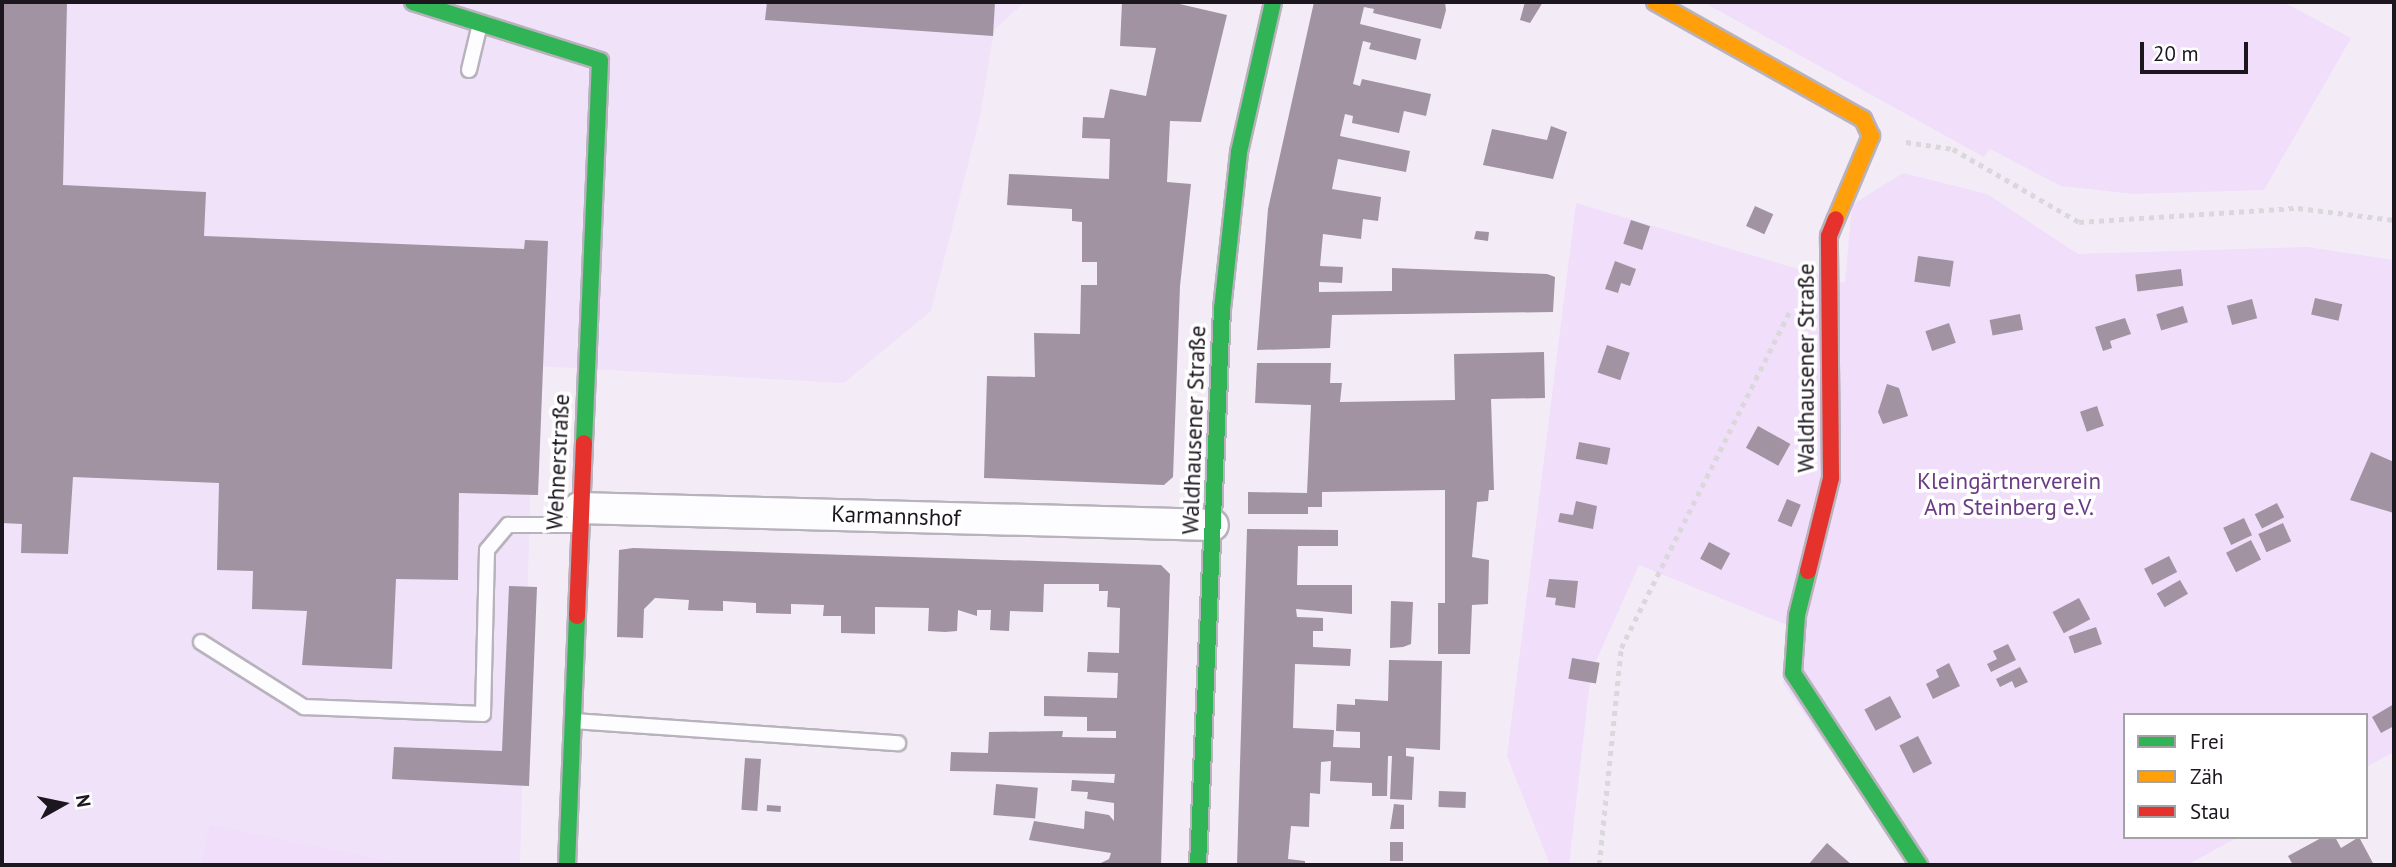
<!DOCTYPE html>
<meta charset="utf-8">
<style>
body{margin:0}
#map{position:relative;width:2396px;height:867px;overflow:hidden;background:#f3ecf7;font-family:"PT Sans",sans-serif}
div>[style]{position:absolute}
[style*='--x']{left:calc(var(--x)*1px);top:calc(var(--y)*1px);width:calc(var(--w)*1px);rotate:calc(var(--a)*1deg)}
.built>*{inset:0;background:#f0e2f9}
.green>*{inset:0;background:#f0defa}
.building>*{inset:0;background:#a193a1;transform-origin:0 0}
.path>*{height:4.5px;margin-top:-2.25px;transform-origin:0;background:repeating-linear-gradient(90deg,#dad8db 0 5px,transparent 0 10px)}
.roads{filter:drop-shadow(2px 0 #b8b2bc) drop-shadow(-2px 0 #b8b2bc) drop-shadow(0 2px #b8b2bc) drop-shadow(0 -2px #b8b2bc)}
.lane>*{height:14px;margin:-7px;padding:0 7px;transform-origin:7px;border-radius:7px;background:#fdfcfe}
.street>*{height:30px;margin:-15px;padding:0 15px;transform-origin:15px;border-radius:15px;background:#fdfcfe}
.fast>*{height:16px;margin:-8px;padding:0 8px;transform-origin:8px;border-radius:8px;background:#30b455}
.slow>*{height:16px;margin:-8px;padding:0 8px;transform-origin:8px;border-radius:8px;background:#ff9f0a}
.jam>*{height:16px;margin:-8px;padding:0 8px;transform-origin:8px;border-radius:8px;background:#e5322d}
span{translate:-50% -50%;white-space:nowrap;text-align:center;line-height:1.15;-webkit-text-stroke:7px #fff;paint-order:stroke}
.street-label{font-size:23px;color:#1c161f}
.park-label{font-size:23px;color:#6b3b84}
.frame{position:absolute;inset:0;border:4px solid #1c161f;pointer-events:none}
.legend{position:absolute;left:2123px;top:713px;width:245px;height:126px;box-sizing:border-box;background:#fff;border:2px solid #a4a2a5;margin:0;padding:9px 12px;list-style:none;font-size:21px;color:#1c161f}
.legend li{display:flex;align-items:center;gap:14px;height:35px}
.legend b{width:35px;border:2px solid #a4a2a5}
.north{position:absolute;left:28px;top:769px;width:70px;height:70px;-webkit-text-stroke:5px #fff;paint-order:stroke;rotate:81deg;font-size:19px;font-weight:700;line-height:28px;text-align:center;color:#1c161f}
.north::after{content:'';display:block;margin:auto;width:24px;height:32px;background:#1c161f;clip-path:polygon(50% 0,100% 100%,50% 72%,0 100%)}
.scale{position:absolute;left:2140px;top:42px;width:108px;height:32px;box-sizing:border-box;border:4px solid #1c161f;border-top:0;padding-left:9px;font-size:21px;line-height:24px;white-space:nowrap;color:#1c161f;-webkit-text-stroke:5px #fff;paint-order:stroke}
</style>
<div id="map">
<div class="built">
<i style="clip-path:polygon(2px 2px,1025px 2px,994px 30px,980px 117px,931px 311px,844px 383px,534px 366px,520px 865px,2px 865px)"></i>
</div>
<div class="green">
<i style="clip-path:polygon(1703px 2px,2283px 2px,2351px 38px,2264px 190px,2133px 194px,2061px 186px,1990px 149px,1984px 157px)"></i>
<i style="clip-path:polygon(1903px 173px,1987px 194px,2078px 254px,2307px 247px,2394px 260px,2394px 752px,2366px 767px,2366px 715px,2125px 715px,2125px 837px,2238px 837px,2187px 865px,1909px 865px,1783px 683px,1799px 630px,1639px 565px,1591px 672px,1569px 865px,1550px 865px,1507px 756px,1576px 203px,1845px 283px,1852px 205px)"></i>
<i style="clip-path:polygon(210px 825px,409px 865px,201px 865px)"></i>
</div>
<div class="building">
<i style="clip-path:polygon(2px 2px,67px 2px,63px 185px,206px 192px,204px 236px,524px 249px,525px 240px,548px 241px,538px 495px,459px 493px,458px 580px,396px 579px,392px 669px,302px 665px,307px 611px,252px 609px,253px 571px,217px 570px,219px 483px,73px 477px,68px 554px,21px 553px,22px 524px,2px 523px)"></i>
<i style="clip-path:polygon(767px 2px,995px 2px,993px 36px,765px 20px)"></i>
<i style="clip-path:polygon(1122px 2px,1171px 2px,1227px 15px,1201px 122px,1170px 121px,1167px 182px,1191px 184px,1180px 286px,1173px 477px,1164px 485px,984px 478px,987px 376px,1035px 377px,1034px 333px,1080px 334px,1081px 285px,1097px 285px,1097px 262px,1082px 262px,1082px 222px,1072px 221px,1072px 209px,1007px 205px,1009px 174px,1109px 179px,1110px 139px,1082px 138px,1083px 117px,1104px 118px,1110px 89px,1146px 96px,1156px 48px,1120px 46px)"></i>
<i style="clip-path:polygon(1314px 2px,1445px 2px,1446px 10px,1441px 29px,1373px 13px,1374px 9px,1364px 7px,1360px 24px,1421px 39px,1416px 60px,1369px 49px,1371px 43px,1363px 41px,1353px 84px,1360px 86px,1362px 79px,1431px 94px,1426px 116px,1404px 111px,1399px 133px,1352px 123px,1353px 116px,1345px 114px,1340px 136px,1410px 151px,1406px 172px,1338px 159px,1332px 189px,1381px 197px,1378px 221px,1363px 219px,1361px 239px,1323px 234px,1320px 266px,1343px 267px,1342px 283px,1319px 282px,1319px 292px,1392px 291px,1392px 268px,1547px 274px,1555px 277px,1553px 312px,1332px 315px,1330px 348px,1257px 350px,1268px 209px)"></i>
<i style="clip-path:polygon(1525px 2px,1543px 2px,1530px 23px,1520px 20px)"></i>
<i style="clip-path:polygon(1551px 126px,1567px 132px,1553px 179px,1483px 165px,1492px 129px,1547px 140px)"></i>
<i style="left:1755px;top:206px;width:20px;height:22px;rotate:24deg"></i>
<i style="left:1631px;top:220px;width:20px;height:25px;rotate:18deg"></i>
<i style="clip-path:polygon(1476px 231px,1489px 232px,1488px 241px,1474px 239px)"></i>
<i style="left:1918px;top:256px;width:36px;height:26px;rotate:8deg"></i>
<i style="clip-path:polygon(1615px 261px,1636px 269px,1630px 286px,1621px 283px,1618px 293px,1605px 289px)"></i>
<i style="left:2181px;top:269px;width:17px;height:46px;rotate:83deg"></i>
<i style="left:2315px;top:298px;width:28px;height:17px;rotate:13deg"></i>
<i style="left:2252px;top:299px;width:20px;height:26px;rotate:75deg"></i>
<i style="left:2183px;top:306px;width:17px;height:28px;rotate:73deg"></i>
<i style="left:2020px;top:314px;width:16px;height:31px;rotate:79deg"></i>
<i style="clip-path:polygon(2125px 318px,2131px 334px,2110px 341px,2112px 348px,2103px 351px,2095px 327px)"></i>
<i style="left:1949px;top:323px;width:21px;height:25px;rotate:71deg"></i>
<i style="left:1607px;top:345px;width:24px;height:29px;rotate:19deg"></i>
<i style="clip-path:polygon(1544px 352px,1545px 398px,1491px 399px,1494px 490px,1489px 490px,1488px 501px,1477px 502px,1472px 557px,1489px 560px,1488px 604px,1472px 605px,1470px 654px,1438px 654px,1438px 603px,1445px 603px,1445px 490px,1322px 492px,1322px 507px,1308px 507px,1308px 514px,1248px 514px,1248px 492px,1307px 493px,1311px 405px,1255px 403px,1257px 363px,1331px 363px,1330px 383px,1342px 383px,1340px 402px,1455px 400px,1454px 354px)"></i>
<i style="clip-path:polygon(1887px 384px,1899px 388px,1908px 416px,1883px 424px,1878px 412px)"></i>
<i style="left:2097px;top:406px;width:21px;height:18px;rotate:71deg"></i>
<i style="left:1758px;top:426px;width:37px;height:25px;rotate:29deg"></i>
<i style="left:1579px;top:442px;width:32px;height:17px;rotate:11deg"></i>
<i style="clip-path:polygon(2371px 452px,2394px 462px,2394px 513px,2350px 500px)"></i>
<i style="left:1787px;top:499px;width:15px;height:24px;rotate:23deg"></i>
<i style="clip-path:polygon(1576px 501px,1597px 506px,1593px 529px,1558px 522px,1560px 513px,1573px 515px)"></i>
<i style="left:2277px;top:503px;width:16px;height:25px;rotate:63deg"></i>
<i style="left:2244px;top:518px;width:19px;height:23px;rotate:65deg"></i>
<i style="left:2283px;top:523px;width:20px;height:27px;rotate:66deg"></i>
<i style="clip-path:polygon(1247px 529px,1338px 530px,1338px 546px,1298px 546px,1297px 585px,1352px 585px,1352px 614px,1296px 609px,1297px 617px,1323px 618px,1323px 631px,1313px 631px,1313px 647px,1351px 649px,1350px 666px,1295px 664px,1293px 728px,1334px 730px,1333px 747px,1360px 748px,1360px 732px,1336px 731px,1337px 704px,1355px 705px,1355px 699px,1388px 701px,1389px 660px,1442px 661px,1440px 750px,1406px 748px,1406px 756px,1414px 757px,1412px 800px,1390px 799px,1392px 756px,1388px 756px,1387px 796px,1372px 796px,1372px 783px,1330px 781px,1331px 761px,1321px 762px,1320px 794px,1310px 793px,1309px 827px,1291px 826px,1288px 859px,1305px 861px,1305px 865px,1237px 865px)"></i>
<i style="left:2251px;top:540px;width:22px;height:28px;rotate:63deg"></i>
<i style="left:1709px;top:542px;width:24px;height:19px;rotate:28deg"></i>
<i style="clip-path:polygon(633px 548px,1161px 565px,1170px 574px,1161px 865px,1097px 865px,1109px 859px,1111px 853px,1029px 840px,1034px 821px,1084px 829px,1085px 811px,1109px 815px,1114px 821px,1114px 803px,1087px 799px,1088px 792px,1071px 791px,1072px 780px,1114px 783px,1115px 774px,950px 771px,951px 752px,988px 753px,989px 732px,1063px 731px,1062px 737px,1116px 738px,1116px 731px,1087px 731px,1087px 717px,1044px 716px,1044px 696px,1117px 698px,1118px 673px,1087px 672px,1088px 652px,1119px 653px,1120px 608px,1107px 607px,1108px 591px,1099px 591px,1099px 584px,1044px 584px,1043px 612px,1010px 611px,1009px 631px,990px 630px,991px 610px,977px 610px,977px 616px,958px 610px,957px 631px,945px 632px,928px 631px,929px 608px,875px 607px,875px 634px,841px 633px,841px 616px,823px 616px,824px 605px,791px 604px,791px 614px,756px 613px,756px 603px,723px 601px,723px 611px,688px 610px,689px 600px,655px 598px,644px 609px,643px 638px,617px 637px,619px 550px)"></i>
<i style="left:2169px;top:556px;width:18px;height:28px;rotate:63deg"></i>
<i style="clip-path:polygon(1549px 579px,1578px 581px,1575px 608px,1555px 605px,1556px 598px,1546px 597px)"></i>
<i style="left:2180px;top:580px;width:16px;height:27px;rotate:60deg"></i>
<i style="clip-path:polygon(509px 586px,537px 587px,529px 786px,392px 779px,394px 747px,502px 751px)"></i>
<i style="left:2079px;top:598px;width:24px;height:30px;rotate:62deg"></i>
<i style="clip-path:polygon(1391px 601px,1413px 602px,1411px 644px,1403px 647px,1390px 648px)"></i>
<i style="left:2096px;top:627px;width:18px;height:29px;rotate:71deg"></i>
<i style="clip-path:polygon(2008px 644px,2016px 660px,1991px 672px,1987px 664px,1997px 659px,1993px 651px)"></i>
<i style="left:1572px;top:658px;width:28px;height:21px;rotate:10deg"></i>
<i style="clip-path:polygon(1949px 663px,1960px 686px,1933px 699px,1926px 684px,1939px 677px,1936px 670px)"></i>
<i style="clip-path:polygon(2020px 667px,2028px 682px,2015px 688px,2012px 681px,2000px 687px,1996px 679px)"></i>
<i style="left:1890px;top:696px;width:24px;height:29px;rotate:62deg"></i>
<i style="clip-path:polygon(2394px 704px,2394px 726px,2381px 733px,2372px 717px)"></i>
<i style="left:1918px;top:736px;width:31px;height:21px;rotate:63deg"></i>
<i style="left:745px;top:758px;width:16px;height:52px;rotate:4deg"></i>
<i style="left:996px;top:784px;width:42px;height:31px;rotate:5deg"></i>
<i style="left:1439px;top:791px;width:27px;height:16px;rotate:2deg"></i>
<i style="clip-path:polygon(1394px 804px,1404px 805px,1404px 829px,1390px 829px)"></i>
<i style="left:767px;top:805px;width:14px;height:6px;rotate:4deg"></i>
<i style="clip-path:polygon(2323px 837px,2335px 837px,2341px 848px,2359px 837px,2374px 865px,2293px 865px,2288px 856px)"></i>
<i style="left:1390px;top:842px;width:13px;height:19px"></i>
<i style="clip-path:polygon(1827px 843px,1852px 865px,1808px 865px)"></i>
</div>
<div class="path">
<i style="--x:1906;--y:142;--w:48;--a:8.5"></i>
<i style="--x:1953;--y:149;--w:146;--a:30.1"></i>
<i style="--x:2079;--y:222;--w:219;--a:-3.7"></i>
<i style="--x:2298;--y:208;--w:97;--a:7.1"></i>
<i style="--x:1599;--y:865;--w:218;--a:-84.2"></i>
<i style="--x:1621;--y:648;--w:377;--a:-63.4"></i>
</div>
<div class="roads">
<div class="lane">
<i style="--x:469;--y:70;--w:47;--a:-76.6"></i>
<i style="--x:201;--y:642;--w:122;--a:32.3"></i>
<i style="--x:304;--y:707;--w:179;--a:2.2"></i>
<i style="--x:483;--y:714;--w:164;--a:-88.6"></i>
<i style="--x:487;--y:550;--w:33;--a:-50"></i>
<i style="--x:508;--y:525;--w:70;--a:0"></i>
<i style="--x:573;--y:721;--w:326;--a:3.9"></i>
</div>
<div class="street">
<i style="--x:579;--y:508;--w:634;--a:1.54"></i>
</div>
<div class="fast">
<i style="--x:413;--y:2;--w:196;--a:17.5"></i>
<i style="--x:600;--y:61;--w:382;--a:92.4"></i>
<i style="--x:1808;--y:571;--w:45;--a:104"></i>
<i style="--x:1797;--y:615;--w:58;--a:93.9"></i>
<i style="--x:1793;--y:673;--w:230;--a:56.7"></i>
<i style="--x:567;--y:865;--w:249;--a:-87.7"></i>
<i style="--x:1198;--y:865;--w:557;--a:-87.53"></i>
<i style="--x:1222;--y:309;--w:158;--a:-83.8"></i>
<i style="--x:1239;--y:152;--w:154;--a:-77.2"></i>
</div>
<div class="slow">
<i style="--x:1655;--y:2;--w:239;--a:29.4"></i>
<i style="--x:1863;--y:119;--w:19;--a:65"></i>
<i style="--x:1871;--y:136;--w:90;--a:112.9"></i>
</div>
<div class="jam">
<i style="--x:1808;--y:571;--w:96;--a:-76.1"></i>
<i style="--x:1831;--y:478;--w:242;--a:-90.5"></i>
<i style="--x:1829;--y:236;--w:18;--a:-68"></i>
<i style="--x:577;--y:616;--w:173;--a:-87.7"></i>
</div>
</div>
<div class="street-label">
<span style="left:1806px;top:368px;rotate:-90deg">Waldhausener Straße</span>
<span style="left:1194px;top:430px;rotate:-88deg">Waldhausener Straße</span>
<span style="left:558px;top:462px;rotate:-87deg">Wehnerstraße</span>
<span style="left:896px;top:516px;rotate:2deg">Karmannshof</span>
</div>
<div class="park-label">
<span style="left:2009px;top:494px">Kleingärtnerverein<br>Am Steinberg e.V.</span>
</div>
<div class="frame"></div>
<ul class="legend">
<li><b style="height:9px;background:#30b455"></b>Frei</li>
<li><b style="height:9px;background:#ff9f0a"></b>Zäh</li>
<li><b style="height:9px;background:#e5322d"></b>Stau</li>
</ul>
<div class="north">N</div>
<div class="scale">20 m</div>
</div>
